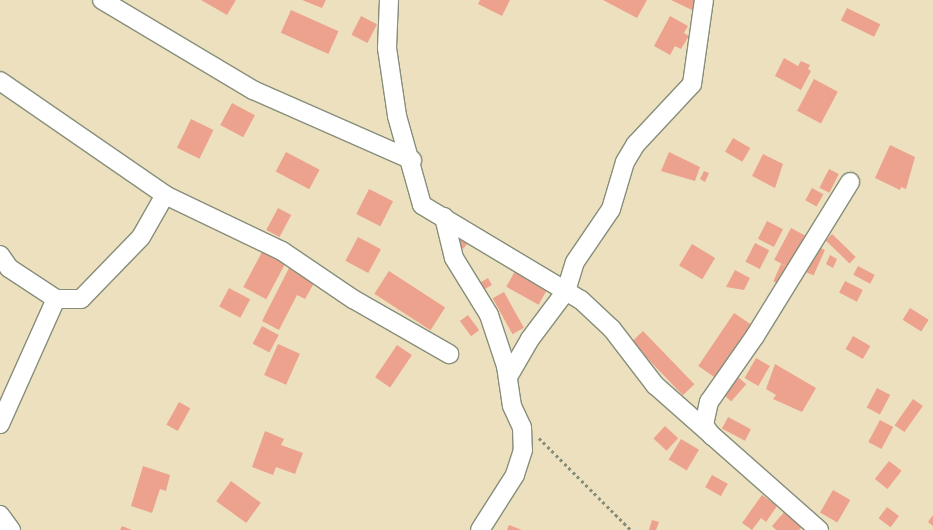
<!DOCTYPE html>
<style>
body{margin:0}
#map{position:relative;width:933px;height:530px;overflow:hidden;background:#ede0bf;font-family:"EB Garamond",serif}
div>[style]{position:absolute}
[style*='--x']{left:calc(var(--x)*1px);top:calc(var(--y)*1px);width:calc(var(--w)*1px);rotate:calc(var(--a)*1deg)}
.building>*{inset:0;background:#eda28d;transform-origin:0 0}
.path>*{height:2.5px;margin-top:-1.25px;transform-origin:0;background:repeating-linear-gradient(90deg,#868e7a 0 3px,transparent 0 6px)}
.roads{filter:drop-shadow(1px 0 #868e7a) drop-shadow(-1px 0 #868e7a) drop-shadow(0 1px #868e7a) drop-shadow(0 -1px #868e7a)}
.minor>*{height:18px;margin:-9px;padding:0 9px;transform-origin:9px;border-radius:9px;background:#fff}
span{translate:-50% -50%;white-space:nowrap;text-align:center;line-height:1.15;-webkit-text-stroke:3px #f6f6f2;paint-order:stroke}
</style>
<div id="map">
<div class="building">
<i style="clip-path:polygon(201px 0,236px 0,227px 15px)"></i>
<i style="clip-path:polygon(302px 0,326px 0,322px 8px)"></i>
<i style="clip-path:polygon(480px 0,510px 0,502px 16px,478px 4px)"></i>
<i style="clip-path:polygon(603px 0,647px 0,637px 18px)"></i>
<i style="clip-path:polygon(671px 0,697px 0,692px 10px)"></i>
<i style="left:847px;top:8px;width:37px;height:14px;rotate:26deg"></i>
<i style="left:291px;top:10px;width:52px;height:25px;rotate:24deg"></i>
<i style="left:361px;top:16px;width:18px;height:21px;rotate:27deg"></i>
<i style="clip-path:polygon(670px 16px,688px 26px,684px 33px,689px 36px,681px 49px,675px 46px,670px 55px,654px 46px)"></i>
<i style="clip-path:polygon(784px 58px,798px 66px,801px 61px,810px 65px,808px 69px,811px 71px,801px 90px,775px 76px)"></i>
<i style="left:814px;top:79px;width:27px;height:36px;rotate:28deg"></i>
<i style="left:232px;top:103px;width:26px;height:25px;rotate:28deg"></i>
<i style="left:191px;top:119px;width:25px;height:32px;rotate:26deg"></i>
<i style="left:733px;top:138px;width:20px;height:16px;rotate:30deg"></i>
<i style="clip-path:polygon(890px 145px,915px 157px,906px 189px,901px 187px,900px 190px,875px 178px)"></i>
<i style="left:286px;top:152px;width:38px;height:22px;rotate:28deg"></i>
<i style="clip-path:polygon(669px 152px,700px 167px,695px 181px,661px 171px)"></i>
<i style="clip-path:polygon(763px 154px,783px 164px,775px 188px,752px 176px)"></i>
<i style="left:829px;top:169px;width:11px;height:21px;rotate:27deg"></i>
<i style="clip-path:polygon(704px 171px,709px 173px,705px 182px,700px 179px)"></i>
<i style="left:812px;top:188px;width:13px;height:14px;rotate:29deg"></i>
<i style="left:369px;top:189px;width:27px;height:28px;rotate:27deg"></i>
<i style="left:278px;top:208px;width:15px;height:25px;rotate:28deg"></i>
<i style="left:767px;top:221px;width:18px;height:20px;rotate:27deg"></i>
<i style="left:791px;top:228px;width:19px;height:36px;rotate:28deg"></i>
<i style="left:832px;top:234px;width:33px;height:9px;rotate:44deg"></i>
<i style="left:358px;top:237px;width:26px;height:27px;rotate:28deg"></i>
<i style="clip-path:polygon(461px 238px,467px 244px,463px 249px,456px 243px)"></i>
<i style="left:755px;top:243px;width:16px;height:21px;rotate:27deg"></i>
<i style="left:692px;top:244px;width:27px;height:25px;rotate:31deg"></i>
<i style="left:814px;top:245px;width:12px;height:28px;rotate:24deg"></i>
<i style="left:263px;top:250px;width:26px;height:42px;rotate:28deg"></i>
<i style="clip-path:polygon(830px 255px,837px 259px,833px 268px,826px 264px)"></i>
<i style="left:781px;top:264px;width:10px;height:19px;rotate:24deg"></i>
<i style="left:858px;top:266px;width:19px;height:10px;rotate:28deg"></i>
<i style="clip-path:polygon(289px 268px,314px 283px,305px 299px,297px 295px,279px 330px,262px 321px)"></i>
<i style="clip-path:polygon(735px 270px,750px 278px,744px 290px,726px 287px)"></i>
<i style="left:389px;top:271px;width:67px;height:27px;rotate:33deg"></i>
<i style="left:515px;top:271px;width:37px;height:18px;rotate:29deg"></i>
<i style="left:488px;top:278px;width:8px;height:13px;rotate:60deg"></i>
<i style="left:845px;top:281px;width:20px;height:13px;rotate:27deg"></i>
<i style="left:229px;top:288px;width:24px;height:21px;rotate:28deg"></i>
<i style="left:504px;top:292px;width:41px;height:13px;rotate:61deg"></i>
<i style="left:910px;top:308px;width:22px;height:14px;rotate:32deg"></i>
<i style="left:734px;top:313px;width:23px;height:64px;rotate:34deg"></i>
<i style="left:468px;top:315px;width:19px;height:10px;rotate:54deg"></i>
<i style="left:262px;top:326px;width:19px;height:20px;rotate:28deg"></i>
<i style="left:643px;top:331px;width:74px;height:16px;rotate:46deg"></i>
<i style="left:853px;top:336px;width:20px;height:15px;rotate:30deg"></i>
<i style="left:278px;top:344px;width:24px;height:34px;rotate:24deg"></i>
<i style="left:397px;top:345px;width:18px;height:39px;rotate:34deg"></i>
<i style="left:756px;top:358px;width:16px;height:23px;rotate:30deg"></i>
<i style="clip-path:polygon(775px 364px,816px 388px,802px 412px,773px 399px,776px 395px,766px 389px)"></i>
<i style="left:738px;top:377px;width:11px;height:23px;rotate:41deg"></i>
<i style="left:877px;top:388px;width:15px;height:22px;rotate:28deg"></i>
<i style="left:913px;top:399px;width:12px;height:32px;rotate:35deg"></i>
<i style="left:179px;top:402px;width:13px;height:26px;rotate:29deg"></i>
<i style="left:728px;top:417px;width:26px;height:13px;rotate:28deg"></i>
<i style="left:880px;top:420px;width:15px;height:25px;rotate:28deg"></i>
<i style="left:665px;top:426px;width:18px;height:17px;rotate:43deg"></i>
<i style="clip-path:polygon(265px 431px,284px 439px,281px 445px,303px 453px,295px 474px,276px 467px,273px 475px,252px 467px)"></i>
<i style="left:681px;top:439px;width:21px;height:24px;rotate:31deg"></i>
<i style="left:889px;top:461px;width:16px;height:23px;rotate:38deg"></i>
<i style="clip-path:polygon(143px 466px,170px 475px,166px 491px,160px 489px,152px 513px,131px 506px)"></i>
<i style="left:712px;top:475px;width:18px;height:14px;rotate:29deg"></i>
<i style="left:231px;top:481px;width:37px;height:25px;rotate:36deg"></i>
<i style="left:833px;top:490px;width:20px;height:26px;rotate:30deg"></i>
<i style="clip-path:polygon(762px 495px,777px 506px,766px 522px,761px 518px,752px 530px,742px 523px)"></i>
<i style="left:887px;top:507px;width:15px;height:14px;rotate:37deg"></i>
<i style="clip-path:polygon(786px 510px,803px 526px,799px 530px,776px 530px,772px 526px)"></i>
<i style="clip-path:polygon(933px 515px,933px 526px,928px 522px)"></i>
<i style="clip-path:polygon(652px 520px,659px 522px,656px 530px,649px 530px)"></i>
<i style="clip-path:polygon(509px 525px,522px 530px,507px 530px)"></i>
<i style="clip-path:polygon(122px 526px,132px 530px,120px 530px)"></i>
</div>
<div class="path">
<i style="--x:539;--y:438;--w:130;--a:45"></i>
</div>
<div class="roads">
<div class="minor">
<i style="--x:102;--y:0;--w:176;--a:30.8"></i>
<i style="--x:253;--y:90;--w:174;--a:23.8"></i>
<i style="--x:389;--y:0;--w:48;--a:92.4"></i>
<i style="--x:387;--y:48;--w:69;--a:81.6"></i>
<i style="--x:397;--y:116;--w:92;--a:74.3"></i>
<i style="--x:422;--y:205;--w:185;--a:30.9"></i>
<i style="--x:581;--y:300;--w:42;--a:43.1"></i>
<i style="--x:612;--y:329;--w:71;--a:52.5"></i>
<i style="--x:655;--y:385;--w:219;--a:41.5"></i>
<i style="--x:0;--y:81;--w:201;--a:34.6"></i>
<i style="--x:165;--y:195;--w:130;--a:25.6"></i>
<i style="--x:282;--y:251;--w:86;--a:34.1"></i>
<i style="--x:353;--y:299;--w:111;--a:29.8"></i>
<i style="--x:444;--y:217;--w:42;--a:76.3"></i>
<i style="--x:454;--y:258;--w:67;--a:58.4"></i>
<i style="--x:489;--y:315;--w:54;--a:71.6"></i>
<i style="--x:506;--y:366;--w:40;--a:81.5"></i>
<i style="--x:512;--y:406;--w:23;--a:65"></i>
<i style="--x:522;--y:427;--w:23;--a:88"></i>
<i style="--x:523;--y:450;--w:26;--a:108"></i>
<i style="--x:515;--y:475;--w:65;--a:122.5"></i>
<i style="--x:0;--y:255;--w:16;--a:55"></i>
<i style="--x:9;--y:268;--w:56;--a:33.4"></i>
<i style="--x:56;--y:299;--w:25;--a:0"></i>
<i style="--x:81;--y:299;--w:86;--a:-45.9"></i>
<i style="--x:141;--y:237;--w:48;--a:-60.3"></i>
<i style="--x:508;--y:377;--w:44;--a:-59.9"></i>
<i style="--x:530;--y:339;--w:60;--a:-53.1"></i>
<i style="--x:566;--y:291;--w:30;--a:-73"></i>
<i style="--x:575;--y:262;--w:64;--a:-55.8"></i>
<i style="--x:611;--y:209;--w:49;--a:-73.4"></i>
<i style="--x:625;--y:162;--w:21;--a:-59"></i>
<i style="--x:636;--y:144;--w:82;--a:-47"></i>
<i style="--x:692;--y:84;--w:85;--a:-81.9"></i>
<i style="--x:0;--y:424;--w:137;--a:-65.9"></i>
<i style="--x:712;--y:436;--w:14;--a:-126"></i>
<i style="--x:704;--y:425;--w:24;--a:-78"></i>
<i style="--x:709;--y:402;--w:80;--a:-55.1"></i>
<i style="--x:755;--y:336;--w:181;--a:-58.3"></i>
<i style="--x:0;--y:515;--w:19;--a:54"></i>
</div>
</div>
</div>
